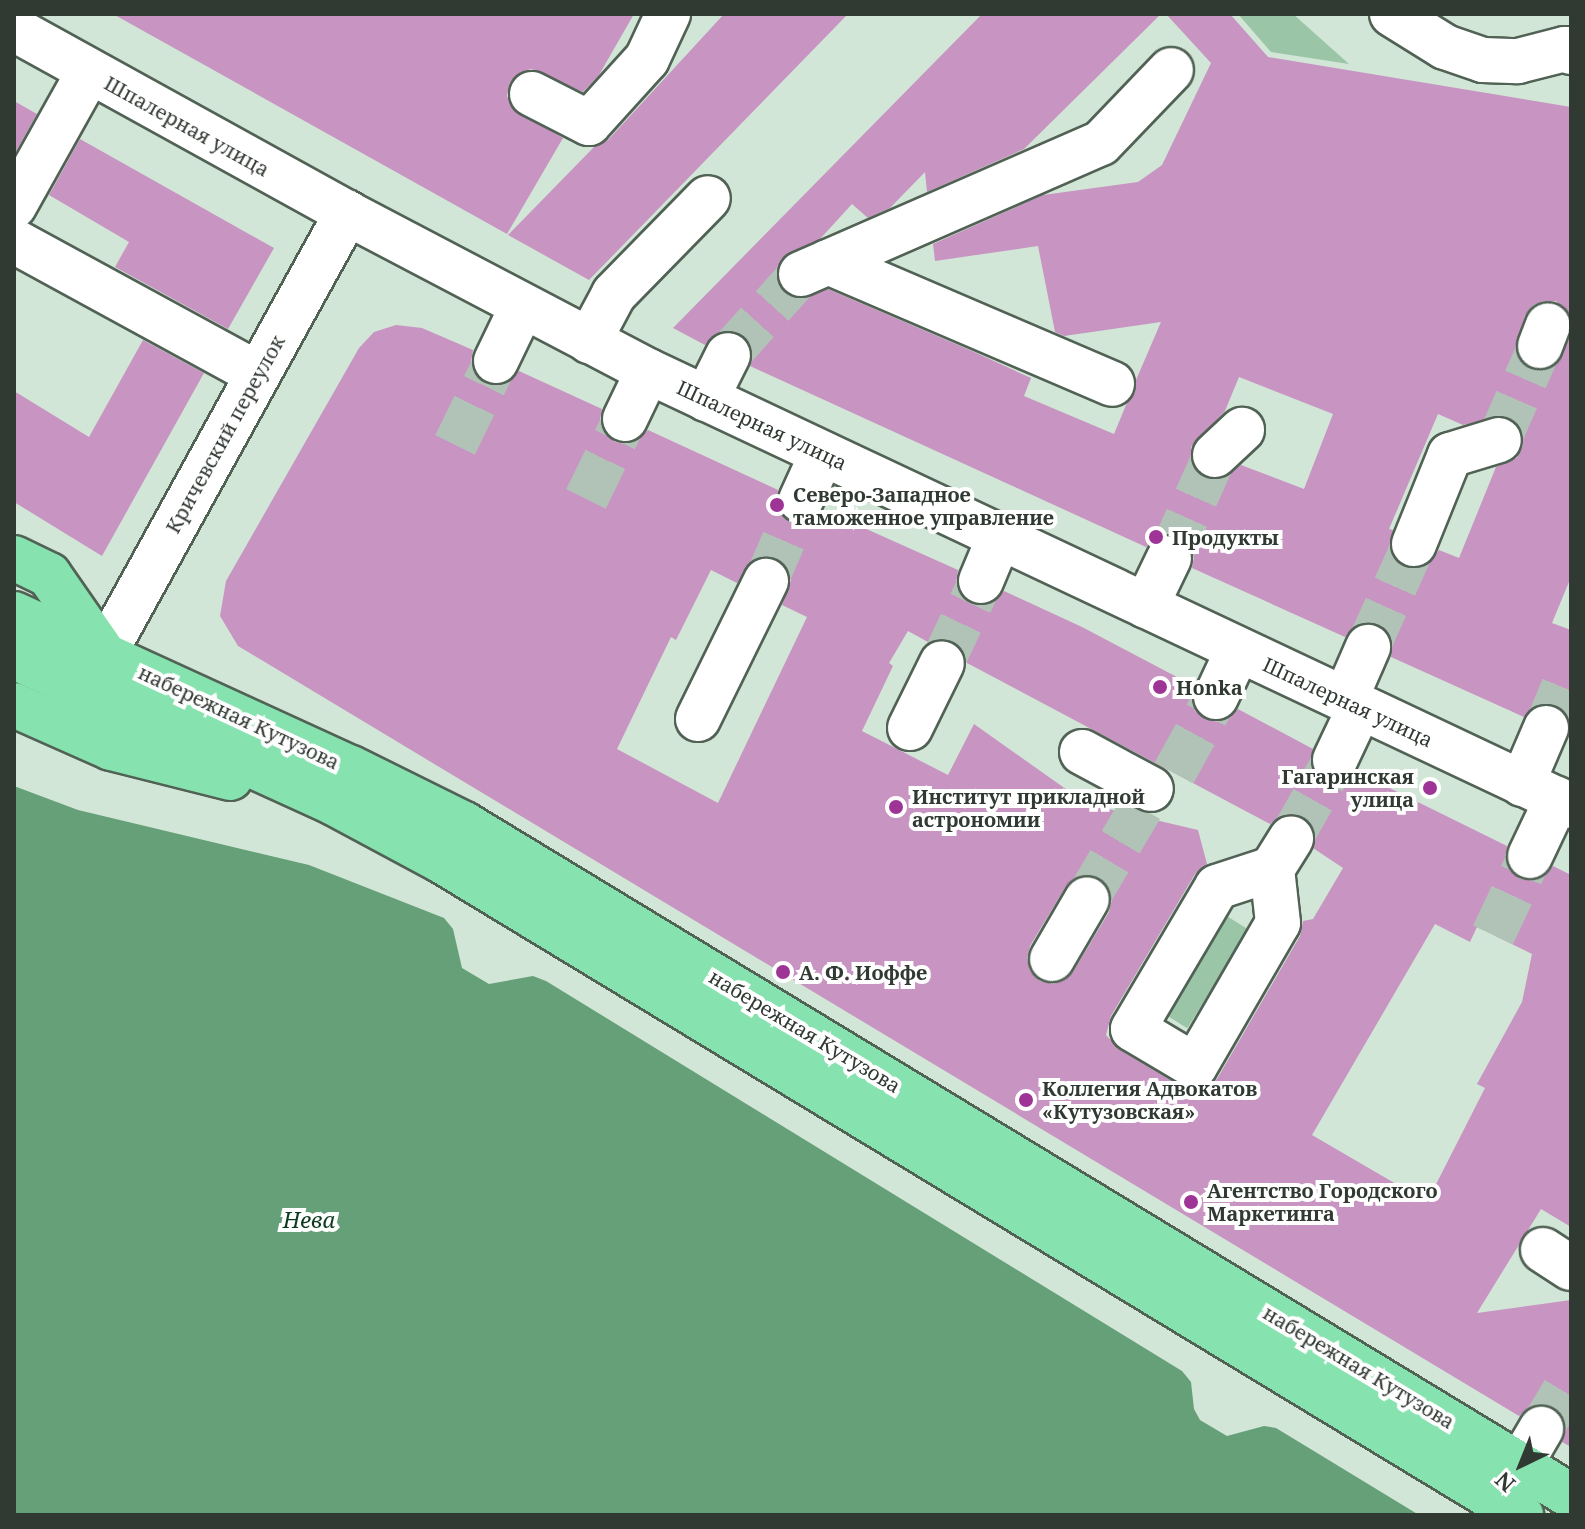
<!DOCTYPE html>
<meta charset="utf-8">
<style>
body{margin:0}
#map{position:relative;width:1585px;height:1529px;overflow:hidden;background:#d1e6d7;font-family:"Noto Serif",serif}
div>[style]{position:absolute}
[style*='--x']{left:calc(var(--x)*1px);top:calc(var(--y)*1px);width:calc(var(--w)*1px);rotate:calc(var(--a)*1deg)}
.green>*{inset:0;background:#9ac5a7;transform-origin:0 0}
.water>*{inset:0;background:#65a078}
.building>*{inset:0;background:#c894c1}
.minor-tunnel>*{height:44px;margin-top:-22px;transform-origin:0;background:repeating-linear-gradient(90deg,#b1c3b6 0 44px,transparent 0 66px)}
.roads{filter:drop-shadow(2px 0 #516255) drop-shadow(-2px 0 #516255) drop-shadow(0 2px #516255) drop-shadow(0 -2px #516255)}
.minor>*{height:44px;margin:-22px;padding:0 22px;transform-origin:22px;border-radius:22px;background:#fff}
.major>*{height:44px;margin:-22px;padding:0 22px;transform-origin:22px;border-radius:22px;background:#86e2af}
.dots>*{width:22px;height:22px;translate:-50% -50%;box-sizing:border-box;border:4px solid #fff;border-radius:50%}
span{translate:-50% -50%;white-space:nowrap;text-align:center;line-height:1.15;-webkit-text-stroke:8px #fff;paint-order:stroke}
.street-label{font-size:20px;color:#313933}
.poi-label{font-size:20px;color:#313933;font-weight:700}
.left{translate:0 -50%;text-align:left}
.right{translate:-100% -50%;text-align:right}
.water-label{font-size:22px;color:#0c3b20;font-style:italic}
.frame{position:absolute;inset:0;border:16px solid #313933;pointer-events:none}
.north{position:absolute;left:1481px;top:1425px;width:80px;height:80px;-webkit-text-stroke:6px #fff;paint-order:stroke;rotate:223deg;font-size:22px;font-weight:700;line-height:32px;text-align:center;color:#313933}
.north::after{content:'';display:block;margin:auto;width:28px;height:36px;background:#313933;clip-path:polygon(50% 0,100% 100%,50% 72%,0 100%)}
</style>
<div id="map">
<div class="green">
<i style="clip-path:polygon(1238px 14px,1293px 14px,1349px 64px,1271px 52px)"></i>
<i style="left:1225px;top:915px;width:28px;height:116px;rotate:32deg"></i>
</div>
<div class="water">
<i style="clip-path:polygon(14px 786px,78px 810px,309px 865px,444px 918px,453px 929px,462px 968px,489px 984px,533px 976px,546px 981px,1182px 1371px,1191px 1382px,1194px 1409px,1200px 1420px,1227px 1436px,1264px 1426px,1276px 1428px,1419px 1515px,14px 1515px)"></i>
</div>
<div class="building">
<i style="clip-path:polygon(113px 14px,634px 14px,599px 75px,583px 92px,531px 69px,519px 73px,510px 82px,507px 96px,512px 108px,563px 138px,507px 234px)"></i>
<i style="clip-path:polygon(724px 14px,848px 14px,589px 280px,508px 235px,594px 147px,608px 140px)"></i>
<i style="clip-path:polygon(evenodd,982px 14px,1161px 14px,1024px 149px,927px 192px,925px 172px,890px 208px,868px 218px,852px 204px,820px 239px,781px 259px,776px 270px,778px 283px,786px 294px,797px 299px,828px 289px,972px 351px,1031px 378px,1024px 396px,1114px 434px,1126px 405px,1135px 393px,1136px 380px,1161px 322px,1064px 336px,1055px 332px,1038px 246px,935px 261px,933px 244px,1043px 195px,1138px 182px,1162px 165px,1211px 63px,1166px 14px,1230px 14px,1268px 57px,1571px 107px,1571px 317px,1556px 301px,1543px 301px,1533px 305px,1525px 316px,1515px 349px,1520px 361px,1530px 369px,1545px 370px,1556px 365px,1571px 335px,1571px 577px,1552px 623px,1571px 630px,1571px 739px,1566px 714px,1557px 705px,1542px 703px,1530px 709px,1524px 717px,1391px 657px,1393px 643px,1388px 633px,1379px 624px,1364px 622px,1353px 627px,1345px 637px,1192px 568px,1194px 557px,1190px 545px,1179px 535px,1168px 533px,1156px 537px,1146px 547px,750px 366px,753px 354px,749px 342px,738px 332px,727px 330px,715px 334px,705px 345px,673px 328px,982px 14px,1239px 377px,1333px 414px,1304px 489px,1241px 465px,1220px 479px,1207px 479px,1196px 471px,1191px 460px,1191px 447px,1225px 411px,1239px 377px,982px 14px,1438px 414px,1463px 425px,1505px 416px,1517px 422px,1523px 432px,1523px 445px,1517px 458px,1496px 467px,1459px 558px,1439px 550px,1429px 564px,1417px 569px,1405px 567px,1395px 560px,1389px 548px,1393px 530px,1389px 529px,1438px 414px)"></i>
<i style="clip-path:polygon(14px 101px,37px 114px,14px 155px)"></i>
<i style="clip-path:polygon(80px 139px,274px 248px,228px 329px,115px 267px,129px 242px,49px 195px)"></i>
<i style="clip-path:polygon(evenodd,396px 325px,422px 328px,473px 350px,471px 362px,475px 374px,486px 384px,497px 386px,509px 382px,519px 371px,602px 409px,600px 420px,604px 432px,615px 442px,626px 444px,638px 440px,648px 430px,778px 490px,776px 502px,780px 514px,791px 523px,804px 525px,815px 521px,824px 510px,958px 570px,956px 585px,962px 597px,971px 604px,985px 606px,997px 600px,1004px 591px,1082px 627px,1194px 686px,1191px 700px,1195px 711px,1205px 719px,1219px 722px,1230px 718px,1238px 709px,1313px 749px,1310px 763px,1314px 774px,1324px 782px,1338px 785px,1349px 781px,1357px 772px,1507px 846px,1505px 857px,1509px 870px,1520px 879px,1533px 881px,1544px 877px,1553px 866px,1571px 875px,1571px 1227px,1541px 1209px,1477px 1313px,1571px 1300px,1571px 1447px,1562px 1442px,1566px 1428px,1562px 1416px,1554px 1408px,1540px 1404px,1528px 1408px,1519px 1416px,238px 646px,220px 616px,226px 581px,359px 348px,374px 332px,396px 325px,764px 556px,778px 559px,787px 568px,791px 580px,782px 605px,807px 617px,718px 803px,617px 749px,671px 637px,676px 640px,711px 570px,737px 583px,752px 561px,764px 556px,396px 325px,908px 631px,928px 642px,941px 638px,954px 641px,963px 650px,967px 663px,1270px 824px,1280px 816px,1292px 813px,1303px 816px,1313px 827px,1313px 848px,1343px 868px,1313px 919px,1303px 921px,1300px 936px,1217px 1079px,1208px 1087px,1196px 1091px,1182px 1087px,1120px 1050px,1106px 1035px,1111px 1016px,1195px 874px,1207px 864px,1198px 830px,1087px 804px,974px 724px,948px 775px,862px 731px,893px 666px,889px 663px,908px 631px,396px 325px,1088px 874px,1100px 878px,1109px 887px,1112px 900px,1109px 912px,1073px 972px,1065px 980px,1053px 984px,1040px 981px,1030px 971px,1027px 958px,1030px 946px,1066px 886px,1075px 877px,1088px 874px,396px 325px,1435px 924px,1470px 942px,1477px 927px,1532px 954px,1522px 1002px,1477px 1084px,1485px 1088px,1427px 1202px,1312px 1135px,1435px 924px)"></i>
<i style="clip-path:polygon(143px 340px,204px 373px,102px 556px,14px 502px,14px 391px,89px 437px)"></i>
</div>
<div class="minor-tunnel">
<i style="--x:728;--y:355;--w:109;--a:-48"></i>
<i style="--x:1499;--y:440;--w:103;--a:-66.4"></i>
<i style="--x:455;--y:445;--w:93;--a:-64"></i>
<i style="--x:586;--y:499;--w:89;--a:-64"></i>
<i style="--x:1169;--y:558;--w:113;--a:-65.9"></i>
<i style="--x:766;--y:581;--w:88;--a:-66.6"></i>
<i style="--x:1368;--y:647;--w:113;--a:-65.9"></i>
<i style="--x:942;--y:663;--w:91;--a:-64.6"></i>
<i style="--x:1546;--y:728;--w:65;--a:-67.4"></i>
<i style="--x:1174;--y:773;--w:87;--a:-61.1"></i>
<i style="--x:1291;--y:838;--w:90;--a:-60.6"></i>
<i style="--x:1087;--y:899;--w:106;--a:-59.3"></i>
<i style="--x:1493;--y:935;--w:87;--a:-64.9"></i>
<i style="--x:1541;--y:1429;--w:58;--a:-59"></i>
</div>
<div class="roads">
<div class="minor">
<i style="--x:1392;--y:14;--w:62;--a:31.9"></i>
<i style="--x:1445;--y:47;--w:40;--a:18.9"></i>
<i style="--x:1483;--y:60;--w:35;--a:2"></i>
<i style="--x:1518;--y:61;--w:49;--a:-14.3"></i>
<i style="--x:1565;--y:49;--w:7;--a:27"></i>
<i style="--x:14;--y:29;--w:380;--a:28.9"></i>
<i style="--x:347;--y:213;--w:340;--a:27.7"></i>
<i style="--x:648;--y:371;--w:1020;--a:25.23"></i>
<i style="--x:532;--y:94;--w:64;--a:27"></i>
<i style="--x:589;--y:123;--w:86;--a:-47.8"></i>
<i style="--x:647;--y:59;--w:50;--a:-65"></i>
<i style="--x:14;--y:206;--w:154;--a:-60.8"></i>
<i style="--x:14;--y:241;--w:278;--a:28.6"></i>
<i style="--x:828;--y:262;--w:309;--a:23.2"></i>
<i style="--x:801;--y:274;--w:327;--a:-23.6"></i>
<i style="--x:1101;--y:143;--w:101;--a:-46.2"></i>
<i style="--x:589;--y:341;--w:53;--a:-62"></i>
<i style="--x:614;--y:294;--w:134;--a:-45.6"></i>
<i style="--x:1540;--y:346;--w:22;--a:-69"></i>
<i style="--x:496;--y:361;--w:60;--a:-64.3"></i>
<i style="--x:706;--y:399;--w:49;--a:-63.4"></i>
<i style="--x:625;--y:419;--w:53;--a:-64.4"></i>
<i style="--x:1215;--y:455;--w:37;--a:-43"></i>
<i style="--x:801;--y:500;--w:51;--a:-65.5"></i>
<i style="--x:1414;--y:544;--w:96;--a:-68"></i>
<i style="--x:1450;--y:455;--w:51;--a:-17"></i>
<i style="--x:981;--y:581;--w:47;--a:-67.3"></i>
<i style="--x:1146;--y:606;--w:53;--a:-64.4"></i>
<i style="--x:104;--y:654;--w:504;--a:-61.14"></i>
<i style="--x:1216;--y:697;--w:52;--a:-64.9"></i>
<i style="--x:1345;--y:700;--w:58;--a:-66.5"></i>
<i style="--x:698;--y:719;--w:154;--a:-63.8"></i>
<i style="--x:910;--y:728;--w:72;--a:-63.8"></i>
<i style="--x:1082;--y:752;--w:78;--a:28.2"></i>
<i style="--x:1335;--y:760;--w:59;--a:-64.7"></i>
<i style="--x:1522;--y:784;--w:61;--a:-66.8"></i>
<i style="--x:1530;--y:856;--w:63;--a:-64.7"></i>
<i style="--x:1272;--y:869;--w:58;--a:161.9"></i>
<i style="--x:1217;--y:887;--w:165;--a:120.6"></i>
<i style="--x:1133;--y:1029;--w:72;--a:30.8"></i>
<i style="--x:1195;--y:1066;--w:165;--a:-59.9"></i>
<i style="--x:1278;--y:923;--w:54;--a:-96.3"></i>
<i style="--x:1272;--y:869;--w:36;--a:-58"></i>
<i style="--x:1052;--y:959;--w:69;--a:-59.7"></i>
<i style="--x:1543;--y:1250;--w:33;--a:33"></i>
<i style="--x:1520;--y:1465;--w:42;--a:-59.7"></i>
</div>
<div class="major">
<i style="--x:14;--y:558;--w:39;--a:26"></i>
<i style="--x:49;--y:575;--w:96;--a:55.2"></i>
<i style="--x:14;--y:614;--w:371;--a:24.6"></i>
<i style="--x:351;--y:768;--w:126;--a:26.4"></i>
<i style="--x:464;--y:824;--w:1295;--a:31.26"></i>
<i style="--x:14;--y:657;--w:352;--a:24.5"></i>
<i style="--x:334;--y:803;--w:123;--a:28.2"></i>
<i style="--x:442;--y:861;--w:1262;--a:31.22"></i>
<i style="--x:14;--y:705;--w:106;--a:23.9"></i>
<i style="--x:111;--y:748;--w:123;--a:14.1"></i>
</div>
</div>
<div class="dots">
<i style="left:777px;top:505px;background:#9e3495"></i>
<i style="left:1156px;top:537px;background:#9e3495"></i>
<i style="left:1160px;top:687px;background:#9e3495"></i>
<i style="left:1430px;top:788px;background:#9e3495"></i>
<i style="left:896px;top:807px;background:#9e3495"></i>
<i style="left:783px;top:972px;background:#9e3495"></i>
<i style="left:1026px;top:1100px;background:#9e3495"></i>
<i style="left:1191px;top:1202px;background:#9e3495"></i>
</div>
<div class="street-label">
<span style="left:187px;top:126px;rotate:29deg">Шпалерная улица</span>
<span style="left:762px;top:425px;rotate:25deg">Шпалерная улица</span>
<span style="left:225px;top:434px;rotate:-61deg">Кричевский переулок</span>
<span style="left:1348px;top:702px;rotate:25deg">Шпалерная улица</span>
<span style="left:239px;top:717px;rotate:25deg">набережная Кутузова</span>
<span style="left:805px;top:1031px;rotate:31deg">набережная Кутузова</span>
<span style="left:1359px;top:1367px;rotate:31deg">набережная Кутузова</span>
</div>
<div class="poi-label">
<span class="left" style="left:793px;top:506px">Северо-Западное<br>таможенное управление</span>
<span class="left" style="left:1172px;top:537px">Продукты</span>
<span class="left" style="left:1176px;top:687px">Honka</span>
<span class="right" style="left:1414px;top:788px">Гагаринская<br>улица</span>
<span class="left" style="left:912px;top:808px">Институт прикладной<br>астрономии</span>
<span class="left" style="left:799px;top:972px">А. Ф. Иоффе</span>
<span class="left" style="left:1042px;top:1100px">Коллегия Адвокатов<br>«Кутузовская»</span>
<span class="left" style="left:1207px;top:1202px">Агентство Городского<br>Маркетинга</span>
</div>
<div class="water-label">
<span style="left:309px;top:1220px">Нева</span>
</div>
<div class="frame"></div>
<div class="north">N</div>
</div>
